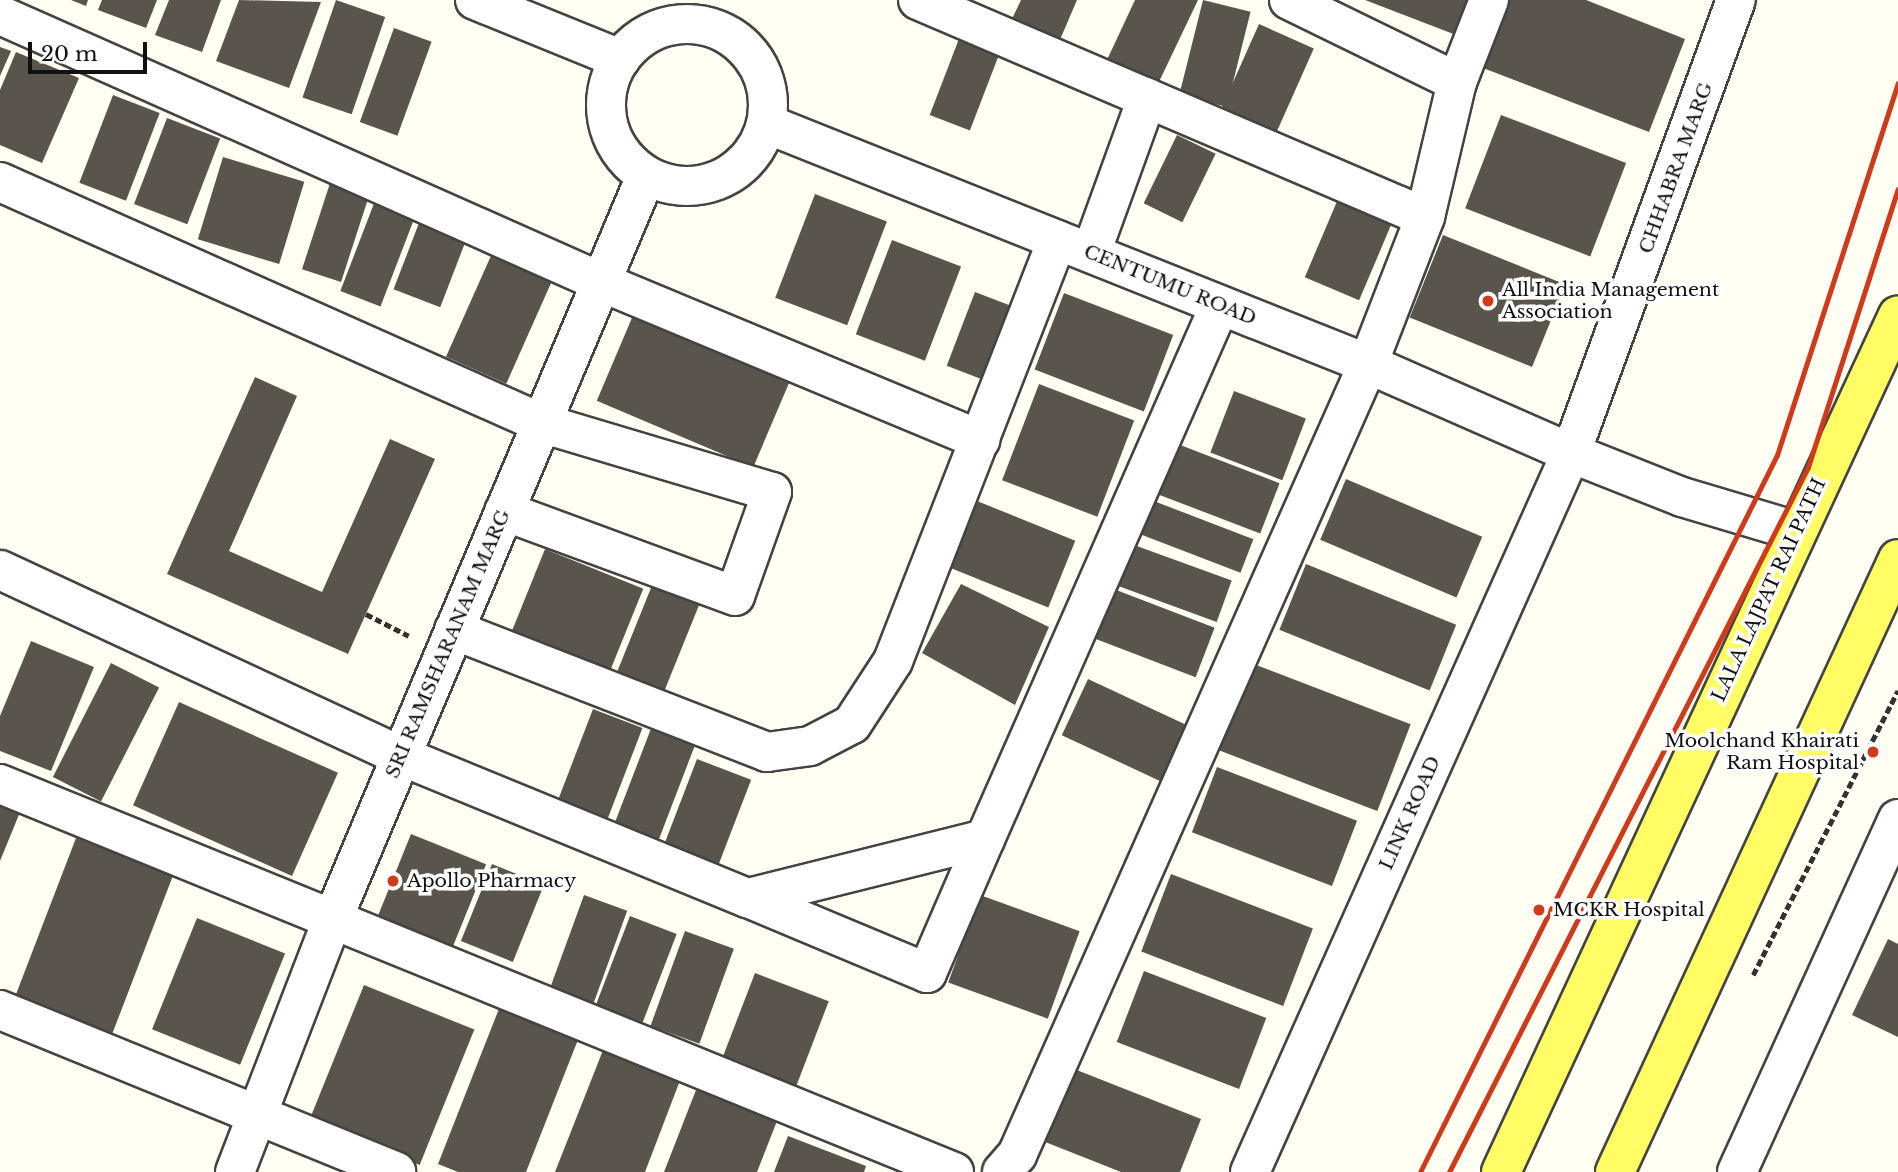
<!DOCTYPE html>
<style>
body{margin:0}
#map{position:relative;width:1898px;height:1172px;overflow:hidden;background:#fffff4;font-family:"Libre Baskerville",serif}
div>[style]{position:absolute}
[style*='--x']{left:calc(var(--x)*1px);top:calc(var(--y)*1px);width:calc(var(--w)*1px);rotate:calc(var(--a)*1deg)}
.building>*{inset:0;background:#5a554c;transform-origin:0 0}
.path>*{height:4.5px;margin-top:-2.25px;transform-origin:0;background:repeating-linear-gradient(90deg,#323232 0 7px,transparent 0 10.5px)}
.roads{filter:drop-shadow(2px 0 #434343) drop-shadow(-2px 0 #434343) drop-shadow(0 2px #434343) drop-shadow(0 -2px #434343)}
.minor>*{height:38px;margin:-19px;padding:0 19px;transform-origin:19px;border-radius:19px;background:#fff}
.minor>.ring{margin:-19px;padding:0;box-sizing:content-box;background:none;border:38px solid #fff;border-radius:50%}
.major>*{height:38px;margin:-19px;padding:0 19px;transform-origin:19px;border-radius:19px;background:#fffc64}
.rail>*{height:5px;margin:-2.5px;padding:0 2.5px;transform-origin:2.5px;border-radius:2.5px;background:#ce3a1a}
.dots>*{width:19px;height:19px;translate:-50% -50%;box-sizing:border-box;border:4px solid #fff;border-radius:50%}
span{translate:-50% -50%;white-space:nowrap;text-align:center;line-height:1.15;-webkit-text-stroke:7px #fff;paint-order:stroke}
.street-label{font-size:19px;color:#101010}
.poi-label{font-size:19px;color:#101010}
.left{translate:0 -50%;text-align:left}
.right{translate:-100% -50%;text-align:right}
.scale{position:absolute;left:28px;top:42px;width:119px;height:32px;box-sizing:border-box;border:4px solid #101010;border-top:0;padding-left:9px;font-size:21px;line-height:24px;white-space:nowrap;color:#101010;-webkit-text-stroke:5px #fff;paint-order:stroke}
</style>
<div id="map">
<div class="building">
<i style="clip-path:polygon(71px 0,88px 0,86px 6px)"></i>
<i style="clip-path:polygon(102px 0,157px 0,146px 28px,98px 10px)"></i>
<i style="clip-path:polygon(169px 0,221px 0,202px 52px,155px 35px)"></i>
<i style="clip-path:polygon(239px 0,321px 2px,289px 88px,216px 61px)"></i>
<i style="left:336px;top:0;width:52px;height:103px;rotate:19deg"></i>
<i style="clip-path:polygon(1021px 0,1077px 0,1059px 42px,1011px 21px)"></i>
<i style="clip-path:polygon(1135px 0,1198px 0,1157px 86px,1106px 62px)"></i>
<i style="left:1203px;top:0;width:49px;height:98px;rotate:14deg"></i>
<i style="clip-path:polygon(1365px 0,1485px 0,1469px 40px)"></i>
<i style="clip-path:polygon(1495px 0,1586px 0,1685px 39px,1649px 132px,1470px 63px)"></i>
<i style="left:1259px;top:24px;width:60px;height:104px;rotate:24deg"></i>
<i style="left:394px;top:28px;width:40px;height:100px;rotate:20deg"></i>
<i style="left:962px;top:31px;width:43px;height:90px;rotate:21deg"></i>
<i style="clip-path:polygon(0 47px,11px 51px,0 76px)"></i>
<i style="clip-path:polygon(16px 52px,79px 78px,42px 163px,0 145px,0 90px)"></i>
<i style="left:113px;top:95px;width:50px;height:94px;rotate:21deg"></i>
<i style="left:1501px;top:115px;width:134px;height:100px;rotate:21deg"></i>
<i style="left:167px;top:118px;width:57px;height:92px;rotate:21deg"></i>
<i style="left:1177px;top:135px;width:43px;height:76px;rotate:26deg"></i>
<i style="left:223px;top:157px;width:85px;height:86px;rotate:17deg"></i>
<i style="left:332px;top:177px;width:41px;height:97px;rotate:18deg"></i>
<i style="left:378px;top:193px;width:43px;height:105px;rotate:21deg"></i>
<i style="left:815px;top:194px;width:77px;height:111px;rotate:21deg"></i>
<i style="left:1338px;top:199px;width:59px;height:85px;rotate:23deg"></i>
<i style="left:424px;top:210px;width:50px;height:85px;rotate:21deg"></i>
<i style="left:1443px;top:235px;width:132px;height:89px;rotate:22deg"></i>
<i style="left:892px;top:240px;width:74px;height:101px;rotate:21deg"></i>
<i style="left:494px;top:249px;width:66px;height:118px;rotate:24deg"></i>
<i style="left:975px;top:292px;width:44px;height:79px;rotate:21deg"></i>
<i style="left:1064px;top:293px;width:117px;height:82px;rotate:21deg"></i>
<i style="left:637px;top:306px;width:170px;height:103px;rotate:23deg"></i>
<i style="clip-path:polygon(255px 377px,297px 396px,229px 551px,322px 592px,390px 439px,435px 459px,348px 654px,167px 574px)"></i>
<i style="left:1039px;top:384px;width:102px;height:103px;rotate:21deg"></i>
<i style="left:1234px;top:391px;width:77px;height:66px;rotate:21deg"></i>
<i style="left:1175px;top:443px;width:112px;height:54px;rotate:21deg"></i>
<i style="left:1346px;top:479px;width:148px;height:66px;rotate:23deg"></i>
<i style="left:1146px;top:498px;width:115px;height:36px;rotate:21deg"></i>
<i style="left:977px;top:501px;width:106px;height:72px;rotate:22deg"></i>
<i style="left:1134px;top:545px;width:104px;height:44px;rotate:20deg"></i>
<i style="left:545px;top:549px;width:106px;height:94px;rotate:22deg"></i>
<i style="left:1306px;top:564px;width:162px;height:71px;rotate:22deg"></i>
<i style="left:653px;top:583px;width:51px;height:103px;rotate:22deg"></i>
<i style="clip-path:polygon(961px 584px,1049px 627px,1015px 705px,922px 653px)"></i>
<i style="left:1111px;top:588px;width:111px;height:53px;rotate:21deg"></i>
<i style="clip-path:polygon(31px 641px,94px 667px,51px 771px,0 751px,0 716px)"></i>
<i style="left:111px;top:663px;width:54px;height:128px;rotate:27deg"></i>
<i style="left:1251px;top:663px;width:171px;height:93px;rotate:21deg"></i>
<i style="left:1088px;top:679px;width:110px;height:62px;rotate:25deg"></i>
<i style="left:179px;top:702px;width:174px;height:113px;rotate:24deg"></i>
<i style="left:593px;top:709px;width:53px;height:101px;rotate:21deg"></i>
<i style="left:652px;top:726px;width:47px;height:115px;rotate:21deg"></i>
<i style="left:697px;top:759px;width:58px;height:90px;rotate:21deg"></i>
<i style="left:1217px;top:767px;width:150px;height:70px;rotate:21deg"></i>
<i style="clip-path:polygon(0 790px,25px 800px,0 861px)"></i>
<i style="left:411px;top:834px;width:81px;height:90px;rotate:22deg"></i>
<i style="left:76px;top:838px;width:104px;height:172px;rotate:21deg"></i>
<i style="left:492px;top:864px;width:56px;height:83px;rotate:22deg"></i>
<i style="left:1171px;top:874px;width:152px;height:83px;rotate:21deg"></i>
<i style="left:584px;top:895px;width:46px;height:98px;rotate:20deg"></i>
<i style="left:980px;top:895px;width:106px;height:93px;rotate:20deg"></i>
<i style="left:630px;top:916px;width:50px;height:95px;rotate:21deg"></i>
<i style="left:197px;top:918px;width:95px;height:120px;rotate:22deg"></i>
<i style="left:685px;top:931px;width:52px;height:101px;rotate:20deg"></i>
<i style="clip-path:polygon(1888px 939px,1898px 944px,1898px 1037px,1852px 1015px)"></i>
<i style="left:1144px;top:971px;width:131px;height:76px;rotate:21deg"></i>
<i style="left:755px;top:973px;width:79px;height:104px;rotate:21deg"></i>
<i style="left:364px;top:985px;width:119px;height:146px;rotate:22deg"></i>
<i style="clip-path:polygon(502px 1001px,581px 1032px,526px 1172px,458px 1172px,438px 1164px)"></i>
<i style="clip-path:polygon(607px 1040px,684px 1070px,645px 1172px,555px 1172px)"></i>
<i style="clip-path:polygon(1059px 1063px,1201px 1119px,1180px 1172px,1121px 1172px,1030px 1136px)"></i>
<i style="clip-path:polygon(696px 1090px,777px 1121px,757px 1172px,664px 1172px)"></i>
<i style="clip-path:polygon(788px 1136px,866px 1166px,864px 1172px,774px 1172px)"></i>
</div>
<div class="path">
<i style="--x:366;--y:614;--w:48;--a:27.1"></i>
<i style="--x:1753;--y:975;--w:319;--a:-63"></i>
</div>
<div class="roads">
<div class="minor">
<i style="--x:475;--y:0;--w:157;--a:22.1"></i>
<i style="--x:918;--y:0;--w:551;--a:23.17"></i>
<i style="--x:1289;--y:0;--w:187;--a:26"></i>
<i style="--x:0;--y:15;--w:658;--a:23.95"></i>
<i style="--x:601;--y:282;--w:411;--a:22.6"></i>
<i class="ring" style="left:606px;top:24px;width:124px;height:124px"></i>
<i style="--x:767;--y:124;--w:647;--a:21.77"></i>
<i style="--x:1368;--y:364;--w:222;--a:23.7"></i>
<i style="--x:1571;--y:453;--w:119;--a:21.6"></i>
<i style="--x:1682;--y:497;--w:119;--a:16.6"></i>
<i style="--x:0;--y:182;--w:592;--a:24.01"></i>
<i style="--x:541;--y:423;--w:241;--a:16.6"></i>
<i style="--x:772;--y:492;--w:110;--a:109.6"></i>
<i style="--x:735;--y:596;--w:246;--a:-159.8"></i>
<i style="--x:1091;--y:253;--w:165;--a:-70.1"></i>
<i style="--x:0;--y:570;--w:442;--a:24.9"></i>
<i style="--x:401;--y:756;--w:375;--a:22.3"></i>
<i style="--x:748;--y:898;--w:244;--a:-14"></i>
<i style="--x:985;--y:839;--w:583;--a:-66.25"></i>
<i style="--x:454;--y:630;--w:336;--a:21.3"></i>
<i style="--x:767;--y:752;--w:43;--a:-7.9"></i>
<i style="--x:810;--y:746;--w:47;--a:-27.6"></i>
<i style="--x:852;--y:724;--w:75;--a:-56.9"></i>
<i style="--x:893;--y:661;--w:452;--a:-68.7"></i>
<i style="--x:0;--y:784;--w:1030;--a:22.13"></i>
<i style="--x:748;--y:898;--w:194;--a:22.7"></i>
<i style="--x:927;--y:973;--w:146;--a:-66.6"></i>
<i style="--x:0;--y:1010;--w:428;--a:22.2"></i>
<i style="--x:235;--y:1172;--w:274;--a:-68.9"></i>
<i style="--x:334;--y:916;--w:803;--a:-67.14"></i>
<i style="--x:1002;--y:1172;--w:23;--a:-49"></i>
<i style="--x:1017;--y:1155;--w:865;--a:-66.07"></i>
<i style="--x:1368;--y:364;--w:158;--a:-68.8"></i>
<i style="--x:1425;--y:217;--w:139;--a:-76.7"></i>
<i style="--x:1457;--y:82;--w:88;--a:-68.7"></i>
<i style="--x:1250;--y:1172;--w:787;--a:-65.94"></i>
<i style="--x:1571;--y:453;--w:482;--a:-70"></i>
<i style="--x:1737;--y:1172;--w:388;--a:-65.5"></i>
</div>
<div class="major">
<i style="--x:1501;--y:1172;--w:944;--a:-65.14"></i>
<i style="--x:1615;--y:1172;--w:675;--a:-65.22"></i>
</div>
</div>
<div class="rail">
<i style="--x:1420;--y:1172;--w:801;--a:-63.53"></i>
<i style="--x:1777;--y:455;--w:391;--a:-72"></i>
<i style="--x:1449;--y:1172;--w:791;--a:-63.01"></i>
<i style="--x:1808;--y:467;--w:292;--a:-72.1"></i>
</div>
<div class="dots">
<i style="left:1488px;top:301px;background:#ce3a1a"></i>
<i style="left:1873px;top:752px;background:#ce3a1a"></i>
<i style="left:393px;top:881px;background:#ce3a1a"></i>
<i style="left:1539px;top:910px;background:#ce3a1a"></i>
</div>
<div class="street-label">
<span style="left:1676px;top:168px;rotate:-70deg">CHHABRA MARG</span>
<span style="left:1170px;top:285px;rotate:22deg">CENTUMU ROAD</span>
<span style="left:1769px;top:590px;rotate:-65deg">LALA LAJPAT RAI PATH</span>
<span style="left:448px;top:644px;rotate:-67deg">SRI RAMSHARANAM MARG</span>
<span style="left:1410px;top:813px;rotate:-66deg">LINK ROAD</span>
</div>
<div class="poi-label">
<span class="left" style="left:1502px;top:301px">All India Management<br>Association</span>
<span class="right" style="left:1859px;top:752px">Moolchand Khairati<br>Ram Hospital</span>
<span class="left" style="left:407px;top:881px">Apollo Pharmacy</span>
<span class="left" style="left:1553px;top:910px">MCKR Hospital</span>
</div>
<div class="scale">20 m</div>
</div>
